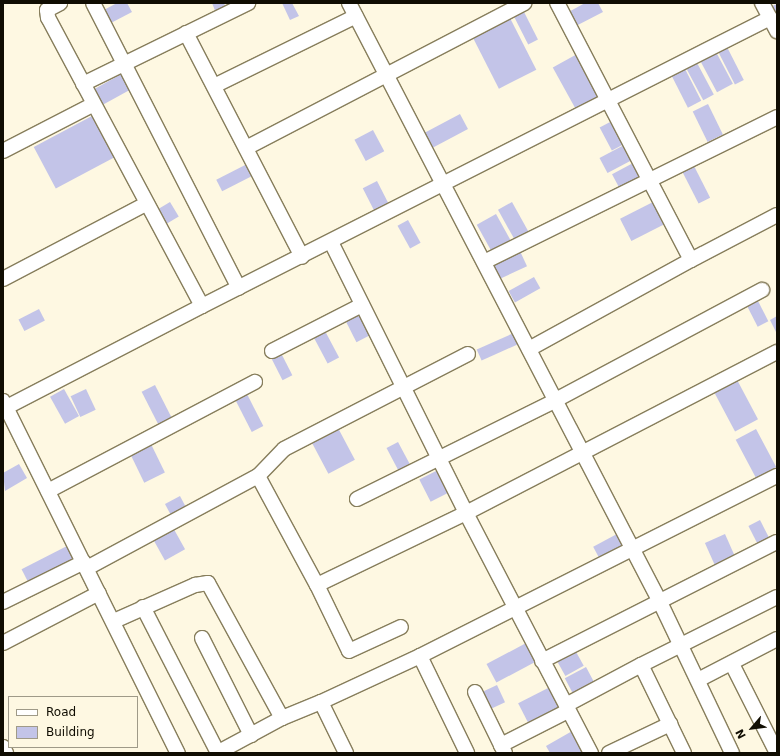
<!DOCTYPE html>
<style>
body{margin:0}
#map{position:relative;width:780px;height:756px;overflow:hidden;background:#fef8e2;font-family:"DejaVu Sans",sans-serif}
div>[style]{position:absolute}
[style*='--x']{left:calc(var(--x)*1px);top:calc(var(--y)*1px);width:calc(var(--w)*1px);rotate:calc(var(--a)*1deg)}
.building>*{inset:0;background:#c3c4e8;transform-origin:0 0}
.roads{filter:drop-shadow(1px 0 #877e5c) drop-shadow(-1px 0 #877e5c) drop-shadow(0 1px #877e5c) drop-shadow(0 -1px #877e5c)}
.street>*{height:14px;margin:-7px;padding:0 7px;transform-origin:7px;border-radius:7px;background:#fff}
span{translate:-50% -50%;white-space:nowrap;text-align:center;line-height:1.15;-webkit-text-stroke:3.5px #fef8e2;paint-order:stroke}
.frame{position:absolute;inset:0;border:4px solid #100d02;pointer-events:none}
.legend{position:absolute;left:8px;top:696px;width:130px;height:52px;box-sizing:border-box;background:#fef8e2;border:1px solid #9f9a88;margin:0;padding:5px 7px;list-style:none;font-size:12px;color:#100d02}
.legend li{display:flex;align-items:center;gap:8px;height:20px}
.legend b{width:20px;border:1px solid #9f9a88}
.north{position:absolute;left:732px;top:708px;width:40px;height:40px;-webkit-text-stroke:3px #fef8e2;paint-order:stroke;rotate:242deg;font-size:11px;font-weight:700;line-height:16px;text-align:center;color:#100d02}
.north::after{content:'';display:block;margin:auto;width:14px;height:18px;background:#100d02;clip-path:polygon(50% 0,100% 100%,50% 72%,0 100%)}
</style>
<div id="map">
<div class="building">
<i style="clip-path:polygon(117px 3px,127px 3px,132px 12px,109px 24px,102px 11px)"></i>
<i style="clip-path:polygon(212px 3px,224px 3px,226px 9px,216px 13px)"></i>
<i style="clip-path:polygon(282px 3px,292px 3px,299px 16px,290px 20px)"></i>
<i style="clip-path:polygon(585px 3px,598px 3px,603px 12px,572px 28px,565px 14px)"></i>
<i style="clip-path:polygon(777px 4px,777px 15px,772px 6px)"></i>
<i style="left:523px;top:10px;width:33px;height:11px;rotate:63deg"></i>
<i style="left:510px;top:18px;width:58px;height:42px;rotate:63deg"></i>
<i style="left:727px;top:47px;width:37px;height:10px;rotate:63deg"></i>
<i style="left:716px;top:52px;width:36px;height:18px;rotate:62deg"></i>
<i style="left:579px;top:53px;width:51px;height:30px;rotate:61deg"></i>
<i style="left:696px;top:61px;width:38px;height:12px;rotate:62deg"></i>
<i style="left:684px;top:67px;width:38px;height:15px;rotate:63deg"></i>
<i style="left:125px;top:72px;width:18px;height:41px;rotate:61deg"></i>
<i style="left:708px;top:104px;width:34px;height:17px;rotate:64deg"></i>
<i style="left:460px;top:114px;width:17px;height:40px;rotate:62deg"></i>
<i style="left:92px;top:116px;width:47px;height:66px;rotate:62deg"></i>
<i style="left:612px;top:121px;width:26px;height:14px;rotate:62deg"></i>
<i style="left:373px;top:130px;width:24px;height:21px;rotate:62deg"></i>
<i style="left:626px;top:144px;width:17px;height:30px;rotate:62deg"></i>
<i style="left:251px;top:162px;width:13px;height:39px;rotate:63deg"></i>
<i style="left:635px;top:162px;width:17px;height:26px;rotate:62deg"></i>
<i style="left:692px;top:162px;width:40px;height:13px;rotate:63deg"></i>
<i style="left:377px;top:181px;width:29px;height:16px;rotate:63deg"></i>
<i style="left:170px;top:202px;width:17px;height:19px;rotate:59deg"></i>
<i style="left:512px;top:202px;width:35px;height:16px;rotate:61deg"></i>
<i style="left:653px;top:202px;width:25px;height:37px;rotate:63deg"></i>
<i style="left:496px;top:214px;width:31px;height:22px;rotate:61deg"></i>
<i style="left:408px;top:220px;width:26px;height:12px;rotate:61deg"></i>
<i style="left:519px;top:249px;width:19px;height:31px;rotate:65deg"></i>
<i style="left:534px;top:277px;width:13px;height:29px;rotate:61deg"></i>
<i style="left:757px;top:299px;width:25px;height:12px;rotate:63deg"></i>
<i style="left:39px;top:309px;width:13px;height:23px;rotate:63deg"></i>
<i style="left:362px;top:309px;width:27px;height:20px;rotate:63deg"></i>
<i style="clip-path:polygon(777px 316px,777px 334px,770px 320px)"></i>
<i style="left:325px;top:331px;width:30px;height:13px;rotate:62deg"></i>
<i style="left:516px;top:332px;width:12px;height:43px;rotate:66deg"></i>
<i style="left:281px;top:353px;width:25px;height:11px;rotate:63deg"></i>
<i style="left:735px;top:376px;width:49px;height:26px;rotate:62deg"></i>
<i style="left:155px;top:385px;width:39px;height:15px;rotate:63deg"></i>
<i style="left:64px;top:389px;width:31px;height:16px;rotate:61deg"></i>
<i style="left:86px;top:389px;width:23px;height:17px;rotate:65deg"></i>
<i style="left:247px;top:394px;width:36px;height:13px;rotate:63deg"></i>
<i style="left:338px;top:428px;width:36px;height:30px;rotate:62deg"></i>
<i style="left:756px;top:429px;width:43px;height:23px;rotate:62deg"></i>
<i style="left:150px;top:442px;width:34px;height:23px;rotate:64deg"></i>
<i style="left:398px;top:442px;width:27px;height:13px;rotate:62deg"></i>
<i style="clip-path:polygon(19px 464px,27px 478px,5px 491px,3px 473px)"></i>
<i style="left:438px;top:470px;width:25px;height:21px;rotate:63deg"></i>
<i style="left:180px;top:496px;width:17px;height:17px;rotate:62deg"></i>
<i style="left:760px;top:520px;width:20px;height:13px;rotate:63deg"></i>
<i style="left:171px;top:524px;width:29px;height:23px;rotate:61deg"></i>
<i style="left:617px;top:534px;width:15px;height:27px;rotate:62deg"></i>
<i style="left:725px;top:534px;width:27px;height:22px;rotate:66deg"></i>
<i style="left:67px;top:546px;width:18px;height:51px;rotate:63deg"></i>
<i style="left:528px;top:642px;width:21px;height:47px;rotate:62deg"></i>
<i style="left:575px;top:650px;width:18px;height:21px;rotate:61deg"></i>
<i style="left:586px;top:667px;width:19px;height:24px;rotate:62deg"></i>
<i style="left:497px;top:685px;width:19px;height:20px;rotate:65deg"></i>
<i style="left:552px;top:686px;width:22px;height:38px;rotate:63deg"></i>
<i style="clip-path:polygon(574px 730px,586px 753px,550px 753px,546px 746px)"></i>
</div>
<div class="roads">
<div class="street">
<i style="--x:93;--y:3;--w:320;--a:62.9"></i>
<i style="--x:349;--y:3;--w:675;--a:62.56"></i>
<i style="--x:660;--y:602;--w:167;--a:64.5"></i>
<i style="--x:762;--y:3;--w:32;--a:62"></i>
<i style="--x:186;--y:33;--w:252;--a:62.6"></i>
<i style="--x:83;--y:84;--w:184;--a:-26.1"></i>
<i style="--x:214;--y:86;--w:158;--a:-26.2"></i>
<i style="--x:246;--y:148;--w:314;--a:-27.5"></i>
<i style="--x:3;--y:151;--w:102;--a:-27.3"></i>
<i style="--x:331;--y:242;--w:303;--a:63.5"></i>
<i style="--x:466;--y:513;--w:350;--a:-27.4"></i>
<i style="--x:691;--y:260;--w:97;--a:-27.6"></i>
<i style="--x:484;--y:262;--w:327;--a:-26.3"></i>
<i style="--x:3;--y:279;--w:161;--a:-27.7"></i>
<i style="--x:202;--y:306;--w:637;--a:-26.89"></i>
<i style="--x:529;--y:349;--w:185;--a:-28.8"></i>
<i style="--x:691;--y:260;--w:290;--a:-117.5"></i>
<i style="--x:272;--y:351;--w:101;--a:-27.1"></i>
<i style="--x:3;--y:401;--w:393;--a:63.6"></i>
<i style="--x:3;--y:409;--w:224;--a:-27.4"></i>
<i style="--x:202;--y:306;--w:327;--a:-118.1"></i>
<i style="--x:48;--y:18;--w:8;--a:-97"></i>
<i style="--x:47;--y:10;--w:15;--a:-28"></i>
<i style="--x:258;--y:476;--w:37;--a:-46"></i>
<i style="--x:284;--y:449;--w:207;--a:-27.3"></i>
<i style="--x:48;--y:491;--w:234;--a:-27.8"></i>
<i style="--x:357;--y:499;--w:220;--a:-26.4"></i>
<i style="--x:554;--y:401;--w:236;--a:-28.1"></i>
<i style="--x:87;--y:568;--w:194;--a:-28.3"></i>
<i style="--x:258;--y:476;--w:124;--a:61.6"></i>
<i style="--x:317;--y:585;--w:165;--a:-25.8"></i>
<i style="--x:466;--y:513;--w:271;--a:62.5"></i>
<i style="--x:317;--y:585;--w:73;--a:64.1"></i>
<i style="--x:349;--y:651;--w:57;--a:-24.8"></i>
<i style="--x:3;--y:602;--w:90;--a:-26.3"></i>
<i style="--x:143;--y:607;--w:164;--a:62.8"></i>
<i style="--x:114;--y:621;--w:89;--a:-24"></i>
<i style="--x:195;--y:585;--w:13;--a:-9"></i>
<i style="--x:208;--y:583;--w:154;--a:61.3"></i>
<i style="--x:202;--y:638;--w:109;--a:63.2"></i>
<i style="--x:3;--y:643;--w:108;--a:-27.5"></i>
<i style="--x:420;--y:656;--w:400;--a:-26.8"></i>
<i style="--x:542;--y:661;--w:263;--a:-26.9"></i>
<i style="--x:732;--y:664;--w:100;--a:63.2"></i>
<i style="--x:698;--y:680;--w:89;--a:-27.4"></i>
<i style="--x:475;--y:692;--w:59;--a:63.9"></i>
<i style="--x:321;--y:702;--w:109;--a:-24.9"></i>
<i style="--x:420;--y:656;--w:108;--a:64.1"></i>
<i style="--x:566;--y:705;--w:85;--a:-28.1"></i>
<i style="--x:3;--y:747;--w:7;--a:63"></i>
<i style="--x:217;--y:753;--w:74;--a:-28.3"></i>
<i style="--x:282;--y:718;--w:42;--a:-22.3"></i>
<i style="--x:321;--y:702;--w:57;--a:63.9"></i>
<i style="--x:505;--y:753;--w:9;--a:-117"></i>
<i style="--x:501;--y:745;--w:75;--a:-26.9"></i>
<i style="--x:609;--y:753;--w:68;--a:-25.4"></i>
<i style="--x:684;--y:753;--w:98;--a:-116"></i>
<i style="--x:641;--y:665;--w:152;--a:-26.6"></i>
</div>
</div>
<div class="frame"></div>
<ul class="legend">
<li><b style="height:5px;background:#fff"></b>Road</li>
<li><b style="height:11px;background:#c3c4e8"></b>Building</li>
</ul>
<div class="north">N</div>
</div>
